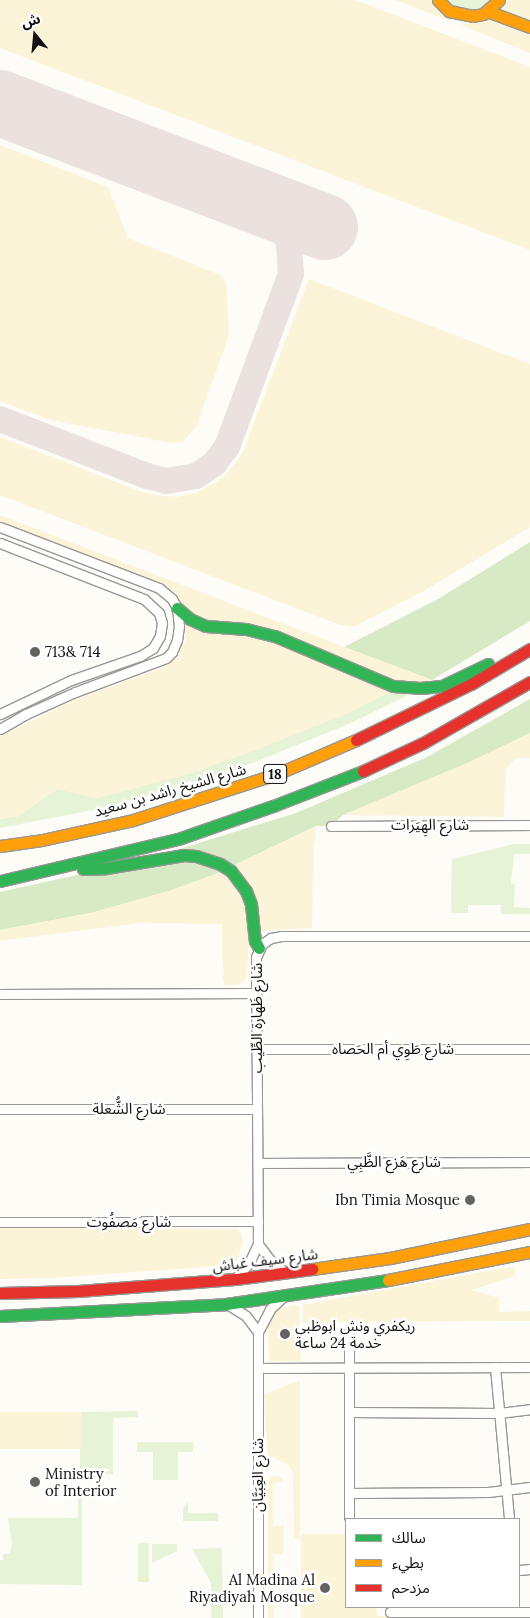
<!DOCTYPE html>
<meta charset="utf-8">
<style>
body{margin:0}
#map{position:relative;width:530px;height:1618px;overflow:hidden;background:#fdfcf7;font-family:Lora,"Noto Sans Arabic",serif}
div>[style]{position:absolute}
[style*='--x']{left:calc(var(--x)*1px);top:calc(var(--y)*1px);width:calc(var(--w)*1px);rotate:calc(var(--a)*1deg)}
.green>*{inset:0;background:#e7f3d7;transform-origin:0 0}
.forest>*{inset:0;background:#d8eac5}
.sand>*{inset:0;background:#fcf4d9;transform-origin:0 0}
.taxiway>*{height:26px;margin:-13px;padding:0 13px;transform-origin:13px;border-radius:13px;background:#ebe1df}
.runway>*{height:66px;margin:-33px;padding:0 33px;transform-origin:33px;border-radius:33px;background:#ebe1df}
.roads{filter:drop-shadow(1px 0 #979795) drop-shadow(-1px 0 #979795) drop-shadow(0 1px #979795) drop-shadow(0 -1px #979795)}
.street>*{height:9px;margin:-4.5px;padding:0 4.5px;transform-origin:4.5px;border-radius:4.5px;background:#fffffe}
.fast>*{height:11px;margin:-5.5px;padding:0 5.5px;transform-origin:5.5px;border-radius:5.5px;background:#30b455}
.slow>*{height:11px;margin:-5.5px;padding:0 5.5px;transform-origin:5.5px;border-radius:5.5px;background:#ff9f0a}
.jam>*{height:11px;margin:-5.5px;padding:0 5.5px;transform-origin:5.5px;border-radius:5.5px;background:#e5322d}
.dots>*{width:14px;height:14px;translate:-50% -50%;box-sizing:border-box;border:2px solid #fff;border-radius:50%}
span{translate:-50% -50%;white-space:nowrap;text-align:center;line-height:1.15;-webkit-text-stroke:5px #fff;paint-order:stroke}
.shield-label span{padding:1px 4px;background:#fff;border:1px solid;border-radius:4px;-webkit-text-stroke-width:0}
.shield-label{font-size:14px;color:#111;font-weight:700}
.poi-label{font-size:15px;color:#111}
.left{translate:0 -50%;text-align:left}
.right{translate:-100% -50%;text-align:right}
.street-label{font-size:15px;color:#111}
.legend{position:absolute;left:345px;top:1518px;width:175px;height:90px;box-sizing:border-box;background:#fff;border:1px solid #a0a0a0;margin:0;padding:6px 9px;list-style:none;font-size:15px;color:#111}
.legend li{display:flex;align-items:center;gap:10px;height:25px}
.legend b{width:25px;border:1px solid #a0a0a0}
.north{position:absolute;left:10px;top:10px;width:50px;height:50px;-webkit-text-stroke:4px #fff;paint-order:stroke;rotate:343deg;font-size:14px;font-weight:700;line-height:20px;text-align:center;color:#111}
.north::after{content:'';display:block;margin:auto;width:18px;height:22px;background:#111;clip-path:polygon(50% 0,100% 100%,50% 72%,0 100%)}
</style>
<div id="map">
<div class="green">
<i style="clip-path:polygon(445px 0,492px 0,481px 8px,471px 11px,461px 10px)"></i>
<i style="clip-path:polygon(390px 692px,410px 694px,351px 723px,255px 762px,190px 784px,93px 810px,0 828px,0 819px,18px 816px,57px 789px,98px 798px,253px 751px,348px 713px)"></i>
<i style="clip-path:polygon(514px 844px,530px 844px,530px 854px,514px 854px,511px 884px,515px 884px,514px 907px,530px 908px,530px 914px,501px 914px,501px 905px,468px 905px,468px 913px,451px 913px,452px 859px)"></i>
<i style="clip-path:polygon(138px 1411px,138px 1417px,113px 1418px,113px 1474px,80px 1474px,80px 1412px)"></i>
<i style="clip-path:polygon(137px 1442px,193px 1442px,193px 1452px,178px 1452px,178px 1480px,153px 1480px,153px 1452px,137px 1452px)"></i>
<i style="clip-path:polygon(78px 1486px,82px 1486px,82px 1585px,0 1584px,0 1560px,3px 1560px,3px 1554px,10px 1554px,12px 1544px,8px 1518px,78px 1518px)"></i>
<i style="clip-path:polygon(188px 1501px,188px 1513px,218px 1513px,218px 1521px,183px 1521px,183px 1509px)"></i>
<i style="left:138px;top:1543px;width:11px;height:39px"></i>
<i style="clip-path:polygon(152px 1544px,177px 1544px,177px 1551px,152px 1563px)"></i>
<i style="clip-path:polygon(222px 1548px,223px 1618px,211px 1618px,211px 1583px,192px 1549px)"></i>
</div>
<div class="forest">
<i style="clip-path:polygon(530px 542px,530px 621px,432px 680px,344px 647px,438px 599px)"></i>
<i style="clip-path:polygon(530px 699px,530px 733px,470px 762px,343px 815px,331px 826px,316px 826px,216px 874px,169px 891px,91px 913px,0 930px,0 892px,144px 860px,296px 813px,425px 758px)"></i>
</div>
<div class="sand">
<i style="clip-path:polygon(0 0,355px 0,530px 67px,530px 250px,0 48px)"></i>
<i style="clip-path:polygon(395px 0,432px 0,448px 20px)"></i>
<i style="clip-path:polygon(507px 0,530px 0,530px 53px,461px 25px,487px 21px)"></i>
<i style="clip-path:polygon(0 145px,108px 187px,128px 238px,220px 275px,226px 282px,229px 335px,197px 425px,183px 442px,171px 443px,51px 420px,0 401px)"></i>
<i style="clip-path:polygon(309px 279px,530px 364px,530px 527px,422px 592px,353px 627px,340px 625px,0 495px,0 437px,142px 492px,161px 496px,177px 497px,195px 493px,223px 478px,242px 454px)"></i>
<i style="clip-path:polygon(0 515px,344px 647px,432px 680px,420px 683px,394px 682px,278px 632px,208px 624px,182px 607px,178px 596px,167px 586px,0 523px)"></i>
<i style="clip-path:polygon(184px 622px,202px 631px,222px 635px,244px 635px,272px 641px,390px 692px,348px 713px,253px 751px,189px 774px,98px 798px,57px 789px,18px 816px,0 819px,0 736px,77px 699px,162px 668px,178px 657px,186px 639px)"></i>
<i style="clip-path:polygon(530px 733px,530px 758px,516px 758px,506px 769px,504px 817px,343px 815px,470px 762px)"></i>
<i style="clip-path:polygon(316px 826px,315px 842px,314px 842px,312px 928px,268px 930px,253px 937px,249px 947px,246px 979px,238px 985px,225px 985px,223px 979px,222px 924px,139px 923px,0 941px,0 930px,91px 913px,169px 891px,216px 874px)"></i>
<i style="clip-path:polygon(0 1227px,237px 1229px,241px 1232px,243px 1242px,238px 1258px,231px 1265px,52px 1278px,0 1279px)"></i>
<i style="clip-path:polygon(515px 1266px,515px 1276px,471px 1290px,499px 1298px,499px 1312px,530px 1311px,530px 1321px,303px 1322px,303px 1305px)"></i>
<i style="clip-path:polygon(299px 1305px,301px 1361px,270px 1361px,267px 1323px,271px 1314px,281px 1308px)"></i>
<i style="clip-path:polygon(300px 1380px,300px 1539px,294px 1539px,293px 1474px,289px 1465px,268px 1455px,264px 1395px)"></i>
<i style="left:0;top:1412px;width:81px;height:37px"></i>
<i style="clip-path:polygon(277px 1476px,282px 1478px,283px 1481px,273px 1483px,273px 1526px,284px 1525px,283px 1554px,273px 1554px,274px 1618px,268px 1618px,268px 1485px,270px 1477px)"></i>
<i style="clip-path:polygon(301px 1534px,346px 1534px,346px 1607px,376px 1607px,377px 1616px,530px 1618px,301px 1618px)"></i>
</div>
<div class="taxiway">
<i style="--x:0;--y:419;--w:158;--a:21.2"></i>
<i style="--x:147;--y:476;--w:21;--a:14"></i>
<i style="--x:167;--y:481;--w:29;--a:-10"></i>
<i style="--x:196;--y:476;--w:22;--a:-34"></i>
<i style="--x:214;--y:464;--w:21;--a:-53"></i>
<i style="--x:227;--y:447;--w:184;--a:-69.7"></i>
<i style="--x:291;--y:274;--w:32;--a:-94"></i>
<i style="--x:289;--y:242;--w:14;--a:-115"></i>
<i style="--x:283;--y:229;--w:45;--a:-135.9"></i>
</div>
<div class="runway">
<i style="--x:0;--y:103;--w:348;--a:20.9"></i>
</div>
<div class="roads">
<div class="street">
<i style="--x:0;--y:527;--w:170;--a:21"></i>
<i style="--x:159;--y:588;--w:17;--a:40"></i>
<i style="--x:172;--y:599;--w:10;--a:61"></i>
<i style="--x:177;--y:608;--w:18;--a:84"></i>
<i style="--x:179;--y:626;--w:14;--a:98"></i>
<i style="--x:177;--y:640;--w:13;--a:113"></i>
<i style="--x:172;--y:652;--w:8;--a:135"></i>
<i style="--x:166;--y:658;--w:97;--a:159.5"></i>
<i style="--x:75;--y:692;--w:54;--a:155.8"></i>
<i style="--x:26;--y:714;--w:30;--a:150"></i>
<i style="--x:0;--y:543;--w:155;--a:21.3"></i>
<i style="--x:144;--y:599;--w:21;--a:43"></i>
<i style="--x:159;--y:613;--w:10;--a:73"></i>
<i style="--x:162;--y:623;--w:13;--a:99"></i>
<i style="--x:160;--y:636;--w:14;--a:120"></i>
<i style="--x:153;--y:648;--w:15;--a:148"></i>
<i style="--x:140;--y:656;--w:73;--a:160.8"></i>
<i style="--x:71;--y:680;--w:79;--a:154.4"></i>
<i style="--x:331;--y:826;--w:199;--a:-0.3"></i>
<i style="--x:0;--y:994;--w:256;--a:-0.2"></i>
<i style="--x:257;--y:1049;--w:273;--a:0"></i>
<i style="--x:0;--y:1109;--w:257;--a:0"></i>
<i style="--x:258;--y:1163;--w:272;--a:-0.2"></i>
<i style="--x:0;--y:1222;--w:258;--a:-0.2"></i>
<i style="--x:258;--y:1244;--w:20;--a:53"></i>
<i style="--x:270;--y:1260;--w:21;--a:39"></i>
<i style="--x:235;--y:1279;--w:21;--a:-49"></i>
<i style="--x:249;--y:1263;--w:21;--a:-65"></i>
<i style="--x:258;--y:1244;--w:287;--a:-90.4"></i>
<i style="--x:256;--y:957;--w:14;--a:-65"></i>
<i style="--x:262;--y:944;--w:11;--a:-34"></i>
<i style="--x:271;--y:938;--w:10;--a:-11"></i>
<i style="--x:281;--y:936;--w:249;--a:0"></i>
<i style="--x:227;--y:1304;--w:22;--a:32"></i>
<i style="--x:246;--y:1316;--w:20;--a:53"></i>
<i style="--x:349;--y:1330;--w:187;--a:90"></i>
<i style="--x:495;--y:1367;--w:153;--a:84.7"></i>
<i style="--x:258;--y:1368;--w:272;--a:-0.2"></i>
<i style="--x:349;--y:1412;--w:150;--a:0.4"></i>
<i style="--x:499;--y:1413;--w:31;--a:-7"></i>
<i style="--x:349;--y:1493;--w:139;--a:-0.4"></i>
<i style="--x:488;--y:1492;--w:42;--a:-6.8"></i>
<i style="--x:519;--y:1570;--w:11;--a:-5"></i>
<i style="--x:390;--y:1612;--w:140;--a:0"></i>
<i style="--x:258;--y:1618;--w:286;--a:-90"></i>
<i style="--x:258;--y:1332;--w:26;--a:-62"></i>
<i style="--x:270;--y:1309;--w:18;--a:-43"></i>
</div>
<div class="fast">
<i style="--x:177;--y:608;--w:17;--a:40"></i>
<i style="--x:190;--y:619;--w:17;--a:24"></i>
<i style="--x:206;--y:626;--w:40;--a:4.3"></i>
<i style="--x:246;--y:629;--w:30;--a:14"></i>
<i style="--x:275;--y:636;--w:128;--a:23"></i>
<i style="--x:393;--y:686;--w:27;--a:4"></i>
<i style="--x:420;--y:688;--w:22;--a:-5"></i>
<i style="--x:442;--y:686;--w:51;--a:-25.6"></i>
<i style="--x:83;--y:869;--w:23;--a:-2"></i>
<i style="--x:106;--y:868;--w:79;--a:-9.5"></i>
<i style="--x:184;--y:855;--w:12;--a:5"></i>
<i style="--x:196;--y:856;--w:25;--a:18"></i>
<i style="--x:220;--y:864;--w:13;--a:32"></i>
<i style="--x:231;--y:871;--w:25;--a:53"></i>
<i style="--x:246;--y:891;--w:14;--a:69"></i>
<i style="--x:251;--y:904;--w:37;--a:84"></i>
<i style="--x:255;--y:941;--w:8;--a:60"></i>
<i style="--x:0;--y:881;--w:183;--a:-13.3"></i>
<i style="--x:178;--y:839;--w:101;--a:-19.2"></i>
<i style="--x:273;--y:806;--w:97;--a:-21.3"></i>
<i style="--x:0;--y:1316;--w:226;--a:-3"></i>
<i style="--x:226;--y:1304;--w:164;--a:-8.4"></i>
</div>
<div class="slow">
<i style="--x:438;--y:0;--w:16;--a:45"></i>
<i style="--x:449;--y:11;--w:24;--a:12"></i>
<i style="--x:472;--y:16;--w:11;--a:-10"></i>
<i style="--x:483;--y:14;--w:21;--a:-41"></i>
<i style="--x:487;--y:11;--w:46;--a:20.4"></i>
<i style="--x:0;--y:846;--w:42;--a:-8.1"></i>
<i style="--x:42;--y:840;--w:93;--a:-12.4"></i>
<i style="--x:133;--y:820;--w:153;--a:-17.8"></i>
<i style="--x:279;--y:773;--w:84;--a:-23.2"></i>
<i style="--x:312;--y:1269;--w:79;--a:-8"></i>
<i style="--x:390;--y:1258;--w:143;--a:-11.7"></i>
<i style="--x:388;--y:1280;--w:145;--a:-11.2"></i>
</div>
<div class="jam">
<i style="--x:356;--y:740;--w:128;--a:-26"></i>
<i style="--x:471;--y:684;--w:69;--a:-30.7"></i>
<i style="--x:363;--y:771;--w:66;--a:-25"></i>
<i style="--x:423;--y:743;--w:123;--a:-29.7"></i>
<i style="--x:0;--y:1293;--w:78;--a:-1.5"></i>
<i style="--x:78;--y:1291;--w:157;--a:-4.4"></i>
<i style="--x:235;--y:1279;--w:78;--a:-7.4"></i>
</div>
</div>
<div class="dots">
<i style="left:35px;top:652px;background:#646362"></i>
<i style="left:470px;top:1200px;background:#646362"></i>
<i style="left:285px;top:1334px;background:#646362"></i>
<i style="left:35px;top:1482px;background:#646362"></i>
<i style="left:325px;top:1588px;background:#646362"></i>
</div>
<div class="shield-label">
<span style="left:275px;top:774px">18</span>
</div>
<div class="poi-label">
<span class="left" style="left:45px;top:652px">713&amp; 714</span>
<span class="right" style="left:460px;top:1200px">Ibn Timia Mosque</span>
<span class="left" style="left:295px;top:1334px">ريكفري ونش ابوظبي<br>خدمة 24 ساعة</span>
<span class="left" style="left:45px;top:1482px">Ministry<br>of Interior</span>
<span class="right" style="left:315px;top:1588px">Al Madina Al<br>Riyadiyah Mosque</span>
</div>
<div class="street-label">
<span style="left:170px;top:790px;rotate:-16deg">شارع الشيخ راشد بن سعيد</span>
<span style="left:430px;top:825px">شارع الهِيَرات</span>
<span style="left:257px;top:1018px;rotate:-90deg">شارع ظَهارة الطِّيب</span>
<span style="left:393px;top:1049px">شارع طَوِي أم الحَصاه</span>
<span style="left:129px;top:1109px">شارع الشُّعلة</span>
<span style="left:394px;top:1162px">شارع هَزع الظَّبِي</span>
<span style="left:129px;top:1222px">شارع مَصفُوت</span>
<span style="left:265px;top:1260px;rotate:-7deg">شارع سيف غباش</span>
<span style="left:258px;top:1475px;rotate:-90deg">شارع العِبَيَّان</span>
</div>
<ul class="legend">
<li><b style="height:6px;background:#30b455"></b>سالك</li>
<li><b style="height:6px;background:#ff9f0a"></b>بطيء</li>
<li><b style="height:6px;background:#e5322d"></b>مزدحم</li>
</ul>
<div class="north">ش</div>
</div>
